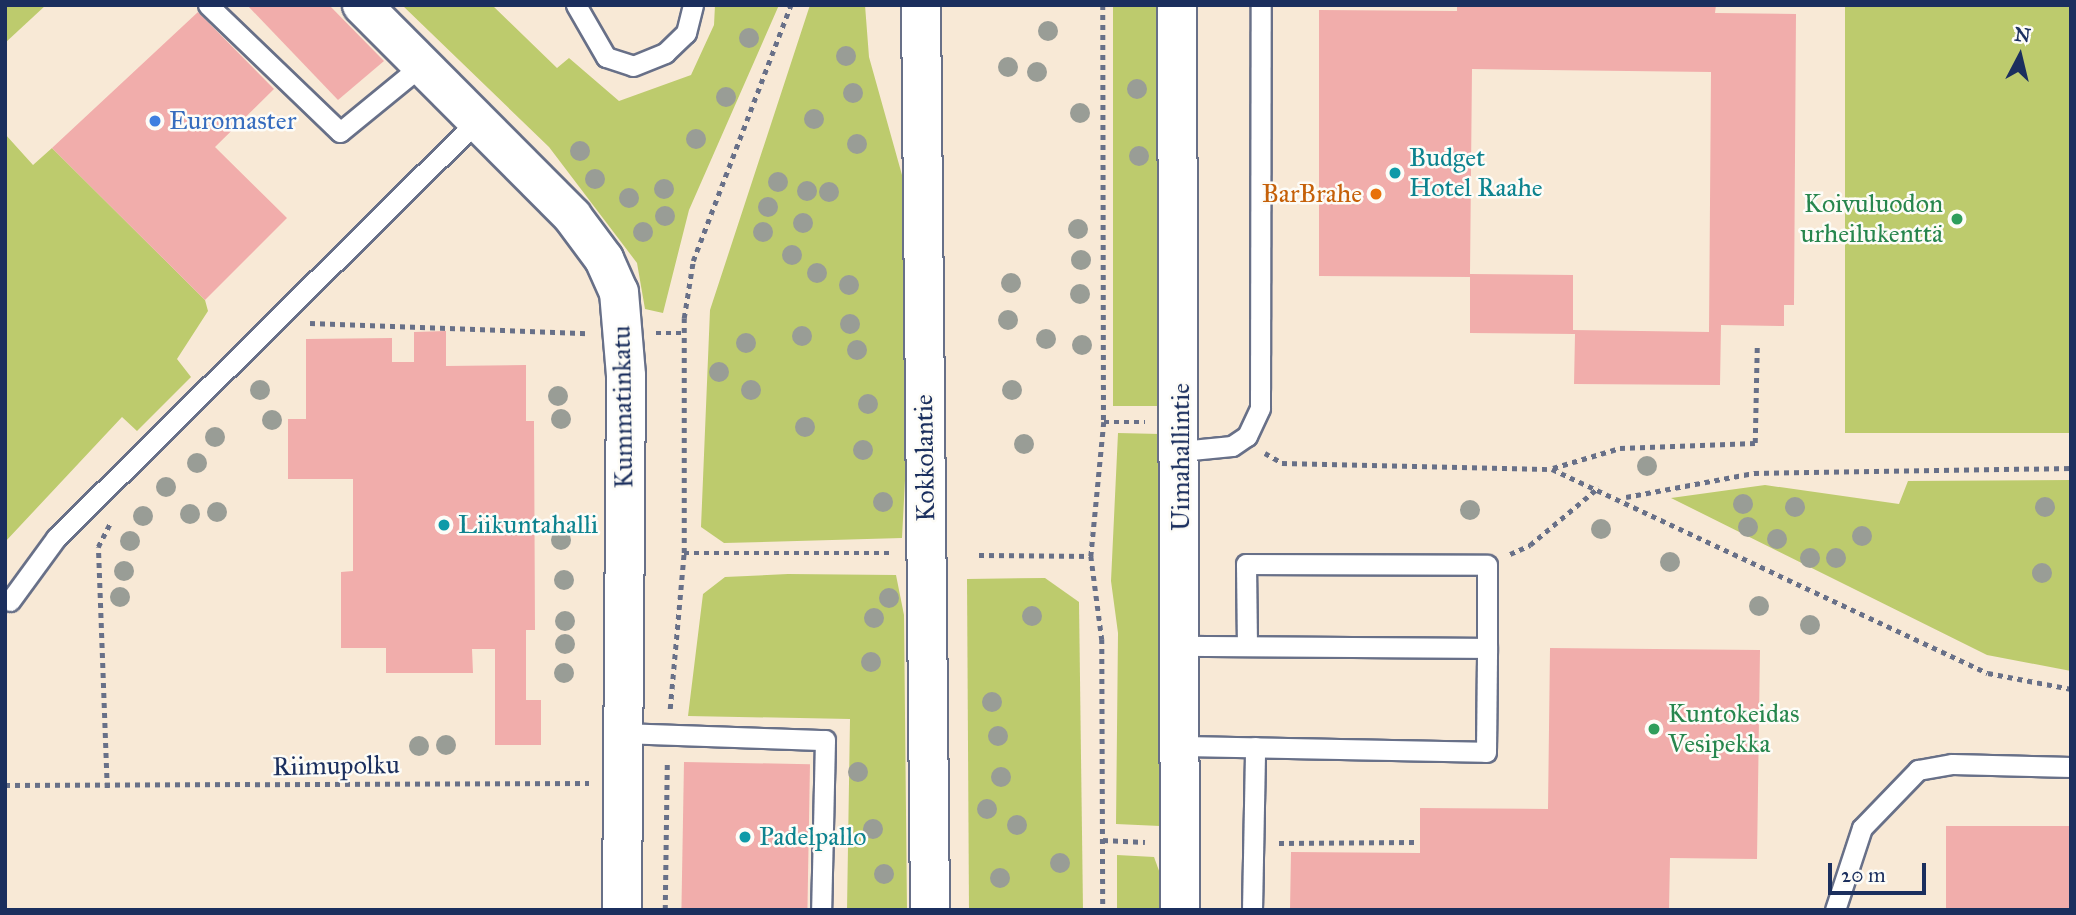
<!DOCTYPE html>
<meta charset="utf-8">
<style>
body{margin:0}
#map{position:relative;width:2076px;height:915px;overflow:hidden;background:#f8e9d6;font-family:"IM FELL Great Primer",serif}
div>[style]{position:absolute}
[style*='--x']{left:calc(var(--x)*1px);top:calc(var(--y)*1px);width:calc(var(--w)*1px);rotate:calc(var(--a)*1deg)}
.green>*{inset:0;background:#bdcb6d;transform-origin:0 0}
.building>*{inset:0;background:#f1adab;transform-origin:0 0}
.path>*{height:4.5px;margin-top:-2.25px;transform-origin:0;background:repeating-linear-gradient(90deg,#687088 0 5px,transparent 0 10px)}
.roads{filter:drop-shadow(2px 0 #687088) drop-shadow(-2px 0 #687088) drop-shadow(0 2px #687088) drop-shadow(0 -2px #687088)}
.lane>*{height:19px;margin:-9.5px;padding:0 9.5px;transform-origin:9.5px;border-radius:9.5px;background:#fff}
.street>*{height:38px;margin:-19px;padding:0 19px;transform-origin:19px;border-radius:19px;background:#fff}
.secondary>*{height:38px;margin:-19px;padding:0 19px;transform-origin:19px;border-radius:19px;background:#fff}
.trees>*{width:20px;height:20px;margin:-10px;border-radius:50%;background:#999d96}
.dots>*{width:19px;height:19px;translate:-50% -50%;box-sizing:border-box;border:4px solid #fdfcf7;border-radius:50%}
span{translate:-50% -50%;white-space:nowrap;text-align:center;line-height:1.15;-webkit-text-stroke:5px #fdfcf7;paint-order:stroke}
.shop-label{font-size:26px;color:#366cbe}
.left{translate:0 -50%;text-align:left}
.culture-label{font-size:26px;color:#0d838f}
.food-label{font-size:26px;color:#c56008}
.right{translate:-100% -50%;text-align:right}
.leisure-label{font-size:26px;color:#27864d}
.street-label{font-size:26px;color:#1b2f5e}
.frame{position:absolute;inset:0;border:7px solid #1b2f5e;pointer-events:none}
.north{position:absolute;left:1985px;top:21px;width:70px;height:70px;-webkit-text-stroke:5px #fdfcf7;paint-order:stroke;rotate:7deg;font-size:19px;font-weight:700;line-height:28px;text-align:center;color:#1b2f5e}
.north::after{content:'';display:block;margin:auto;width:24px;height:32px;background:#1b2f5e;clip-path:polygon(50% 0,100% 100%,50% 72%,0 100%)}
.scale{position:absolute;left:1828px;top:863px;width:98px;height:32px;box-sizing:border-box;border:4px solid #1b2f5e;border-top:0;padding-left:9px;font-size:21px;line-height:24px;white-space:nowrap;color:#1b2f5e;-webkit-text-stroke:5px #fdfcf7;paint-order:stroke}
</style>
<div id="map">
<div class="green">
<i style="clip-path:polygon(5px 5px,46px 5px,5px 43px)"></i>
<i style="clip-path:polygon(402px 5px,492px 5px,557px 68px,569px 58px,619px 101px,691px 75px,714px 25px,715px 5px,779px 5px,689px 210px,663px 313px,645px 309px,637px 263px,549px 147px)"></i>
<i style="clip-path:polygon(810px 5px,865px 5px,869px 57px,902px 175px,910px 385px,902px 538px,724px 543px,701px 527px,710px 310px)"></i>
<i style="left:1113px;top:5px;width:45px;height:401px"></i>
<i style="left:1845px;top:5px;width:226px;height:428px"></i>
<i style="clip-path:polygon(5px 134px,33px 165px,52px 148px,205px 300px,208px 311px,177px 359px,191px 377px,137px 431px,122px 417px,5px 542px)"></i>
<i style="clip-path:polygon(1118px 433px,1160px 434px,1160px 826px,1116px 824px,1118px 633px,1111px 581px)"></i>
<i style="clip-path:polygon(2071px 480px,2071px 671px,1987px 655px,1671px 498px,1765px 485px,1899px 504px,1908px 481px)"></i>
<i style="clip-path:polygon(788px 574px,896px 575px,904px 615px,907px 910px,847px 910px,850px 719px,688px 716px,703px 594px,725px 577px)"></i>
<i style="clip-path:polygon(1045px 578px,1079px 602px,1083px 910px,969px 910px,967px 579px)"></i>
<i style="clip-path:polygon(1117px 855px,1154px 857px,1162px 879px,1162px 910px,1117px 910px)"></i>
</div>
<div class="building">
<i style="clip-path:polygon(247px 5px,329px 5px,384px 61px,338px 100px)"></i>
<i style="clip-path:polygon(evenodd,1457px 5px,1716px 5px,1715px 13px,1796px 14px,1794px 305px,1784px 305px,1784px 326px,1721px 325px,1720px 385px,1574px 384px,1575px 334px,1470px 333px,1470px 277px,1319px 276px,1319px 10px,1457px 11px,1457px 5px,1472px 69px,1711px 72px,1709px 332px,1573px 330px,1573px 275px,1470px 274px,1472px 69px)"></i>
<i style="clip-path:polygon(198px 12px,274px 89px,215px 147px,287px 218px,205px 300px,52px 148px)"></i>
<i style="clip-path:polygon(446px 331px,446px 366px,526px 365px,526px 421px,534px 421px,535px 630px,526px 630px,526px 700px,541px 700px,541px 745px,495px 745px,495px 649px,472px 649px,473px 673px,386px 673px,386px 648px,341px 648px,341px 572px,353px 571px,353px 479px,288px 479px,288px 419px,306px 419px,306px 339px,392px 338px,392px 362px,414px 362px,414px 332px)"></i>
<i style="clip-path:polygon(1550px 648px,1760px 650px,1757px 859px,1670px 858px,1669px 910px,1290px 910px,1291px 852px,1420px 853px,1420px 808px,1548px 809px)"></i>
<i style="left:684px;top:762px;width:126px;height:148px;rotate:1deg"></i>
<i style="left:2071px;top:826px;width:84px;height:125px;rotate:90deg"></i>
</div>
<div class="path">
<i style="--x:1103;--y:5;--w:417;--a:89.9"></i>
<i style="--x:1104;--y:422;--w:135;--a:95.5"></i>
<i style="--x:1091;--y:556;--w:84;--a:82.5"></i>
<i style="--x:1102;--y:639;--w:271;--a:89.8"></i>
<i style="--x:310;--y:323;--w:278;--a:2.1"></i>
<i style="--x:656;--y:333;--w:28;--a:0"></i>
<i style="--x:1104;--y:422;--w:41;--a:0"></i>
<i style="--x:1265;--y:453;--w:20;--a:30"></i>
<i style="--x:1282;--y:463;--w:270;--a:1.3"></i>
<i style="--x:1552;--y:469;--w:481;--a:25.1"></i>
<i style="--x:1988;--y:673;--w:85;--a:10.9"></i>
<i style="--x:1553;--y:468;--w:70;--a:-16.6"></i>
<i style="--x:1620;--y:448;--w:135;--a:-2.1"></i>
<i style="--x:1755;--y:443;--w:96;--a:-88.8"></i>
<i style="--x:1626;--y:497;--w:130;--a:-10.6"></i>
<i style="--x:1754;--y:473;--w:317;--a:-0.9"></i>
<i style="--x:684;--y:553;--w:209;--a:0"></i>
<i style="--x:1510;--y:554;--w:22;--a:-24"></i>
<i style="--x:1530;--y:545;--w:90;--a:-40"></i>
<i style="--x:979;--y:555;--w:112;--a:0.5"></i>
<i style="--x:670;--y:709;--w:157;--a:-84.9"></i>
<i style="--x:684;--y:553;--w:235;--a:-90"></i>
<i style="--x:684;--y:318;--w:58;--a:-81"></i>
<i style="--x:693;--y:261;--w:274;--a:-69.1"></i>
<i style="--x:5;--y:785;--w:584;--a:-0.2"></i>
<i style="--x:107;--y:788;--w:241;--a:-92.1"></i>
<i style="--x:98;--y:547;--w:28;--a:-63"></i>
<i style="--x:1103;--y:840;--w:42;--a:2.7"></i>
<i style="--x:1279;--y:843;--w:137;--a:-0.4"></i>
<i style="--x:665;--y:910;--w:150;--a:-89.2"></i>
</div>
<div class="roads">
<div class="lane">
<i style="--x:208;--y:5;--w:183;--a:43.9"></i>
<i style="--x:340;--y:132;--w:106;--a:-39.3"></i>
<i style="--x:576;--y:5;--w:60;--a:60"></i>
<i style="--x:606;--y:57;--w:28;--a:18"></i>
<i style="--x:633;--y:66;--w:35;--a:-22"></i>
<i style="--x:665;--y:53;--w:29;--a:-44"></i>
<i style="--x:686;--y:33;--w:29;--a:-76"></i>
<i style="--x:1181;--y:451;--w:51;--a:-5.6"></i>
<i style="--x:1232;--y:446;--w:18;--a:-34"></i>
<i style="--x:1247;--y:436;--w:31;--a:-65"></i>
<i style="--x:1260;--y:408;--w:403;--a:-89.9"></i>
<i style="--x:10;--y:601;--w:78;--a:-53.9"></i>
<i style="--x:56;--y:538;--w:591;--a:-44.73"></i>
<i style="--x:1247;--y:646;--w:82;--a:-90.7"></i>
<i style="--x:1246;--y:564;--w:241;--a:0.2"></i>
<i style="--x:1487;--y:565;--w:83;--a:90"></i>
<i style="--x:623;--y:733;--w:202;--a:2"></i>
<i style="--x:825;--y:740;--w:170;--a:91.3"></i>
<i style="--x:1180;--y:746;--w:306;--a:1.1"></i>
<i style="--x:1486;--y:752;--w:104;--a:-89.4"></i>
<i style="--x:1487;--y:648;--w:306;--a:-179.6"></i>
<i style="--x:1252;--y:910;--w:163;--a:-88.9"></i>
<i style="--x:1835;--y:910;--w:86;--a:-71.8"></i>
<i style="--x:1862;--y:828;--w:81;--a:-46"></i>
<i style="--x:1918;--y:770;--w:35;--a:-10"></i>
<i style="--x:1952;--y:764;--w:119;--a:1.4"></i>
</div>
<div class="street">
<i style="--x:362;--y:5;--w:298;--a:45.1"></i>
<i style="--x:572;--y:216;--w:54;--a:53.3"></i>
<i style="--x:604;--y:259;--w:36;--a:66"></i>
<i style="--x:619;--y:292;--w:84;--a:85.2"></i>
<i style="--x:626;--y:376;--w:534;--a:90.43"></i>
<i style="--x:1177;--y:5;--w:905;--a:89.81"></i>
</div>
<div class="secondary">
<i style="--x:921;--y:5;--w:905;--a:89.43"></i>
</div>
</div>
<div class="trees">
<i style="left:1048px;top:31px"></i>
<i style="left:749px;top:38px"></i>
<i style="left:846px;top:56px"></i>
<i style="left:1008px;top:67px"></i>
<i style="left:1037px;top:72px"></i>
<i style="left:1137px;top:89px"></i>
<i style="left:853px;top:93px"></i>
<i style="left:726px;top:97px"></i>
<i style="left:1080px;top:113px"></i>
<i style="left:814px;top:119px"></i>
<i style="left:696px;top:139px"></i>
<i style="left:857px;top:144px"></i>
<i style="left:580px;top:151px"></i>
<i style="left:1139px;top:156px"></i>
<i style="left:595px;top:179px"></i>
<i style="left:778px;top:182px"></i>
<i style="left:664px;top:189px"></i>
<i style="left:807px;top:191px"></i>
<i style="left:829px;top:192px"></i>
<i style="left:629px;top:198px"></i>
<i style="left:768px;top:207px"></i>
<i style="left:665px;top:216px"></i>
<i style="left:803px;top:223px"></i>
<i style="left:1078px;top:229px"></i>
<i style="left:643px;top:232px"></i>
<i style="left:763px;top:232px"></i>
<i style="left:792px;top:255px"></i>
<i style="left:1081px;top:260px"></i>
<i style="left:817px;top:273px"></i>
<i style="left:1011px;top:283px"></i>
<i style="left:849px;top:285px"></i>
<i style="left:1080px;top:294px"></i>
<i style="left:1008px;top:320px"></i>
<i style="left:850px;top:324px"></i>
<i style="left:802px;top:336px"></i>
<i style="left:1046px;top:339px"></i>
<i style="left:746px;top:343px"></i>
<i style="left:1082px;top:345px"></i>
<i style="left:857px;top:350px"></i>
<i style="left:719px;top:372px"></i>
<i style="left:260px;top:390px"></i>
<i style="left:751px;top:390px"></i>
<i style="left:1012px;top:390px"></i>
<i style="left:558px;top:396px"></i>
<i style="left:868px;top:404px"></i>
<i style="left:561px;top:419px"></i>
<i style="left:272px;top:420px"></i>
<i style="left:805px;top:427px"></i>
<i style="left:215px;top:437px"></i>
<i style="left:1024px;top:444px"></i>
<i style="left:863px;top:450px"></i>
<i style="left:197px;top:463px"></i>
<i style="left:1647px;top:466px"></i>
<i style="left:166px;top:487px"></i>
<i style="left:883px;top:502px"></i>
<i style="left:1743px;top:504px"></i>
<i style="left:1795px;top:507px"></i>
<i style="left:2045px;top:507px"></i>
<i style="left:1470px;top:510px"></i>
<i style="left:217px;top:512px"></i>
<i style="left:190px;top:514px"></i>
<i style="left:143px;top:516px"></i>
<i style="left:1748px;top:527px"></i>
<i style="left:1601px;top:529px"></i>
<i style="left:1862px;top:536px"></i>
<i style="left:1777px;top:539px"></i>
<i style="left:561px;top:540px"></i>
<i style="left:130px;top:541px"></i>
<i style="left:1810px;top:558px"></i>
<i style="left:1836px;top:558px"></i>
<i style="left:1670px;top:562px"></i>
<i style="left:124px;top:571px"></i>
<i style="left:2042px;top:573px"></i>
<i style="left:564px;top:580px"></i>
<i style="left:120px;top:597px"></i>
<i style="left:889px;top:598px"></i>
<i style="left:1759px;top:606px"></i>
<i style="left:1032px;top:616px"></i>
<i style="left:874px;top:618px"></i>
<i style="left:565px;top:621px"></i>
<i style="left:1810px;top:625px"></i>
<i style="left:565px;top:644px"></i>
<i style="left:871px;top:662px"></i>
<i style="left:564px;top:673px"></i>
<i style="left:992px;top:702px"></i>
<i style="left:998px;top:736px"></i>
<i style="left:446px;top:745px"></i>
<i style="left:419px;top:746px"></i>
<i style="left:858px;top:772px"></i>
<i style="left:1001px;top:777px"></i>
<i style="left:987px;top:809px"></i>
<i style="left:1017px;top:825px"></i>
<i style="left:873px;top:829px"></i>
<i style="left:1060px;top:863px"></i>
<i style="left:884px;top:874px"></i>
<i style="left:1000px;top:878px"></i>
</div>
<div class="dots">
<i style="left:155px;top:121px;background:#3f7fe0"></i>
<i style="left:1395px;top:173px;background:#0f9aa8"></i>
<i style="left:1376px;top:194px;background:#e8710a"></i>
<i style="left:1957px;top:219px;background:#2e9e5b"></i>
<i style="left:444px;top:525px;background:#0f9aa8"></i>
<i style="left:1654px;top:729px;background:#2e9e5b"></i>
<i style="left:745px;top:837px;background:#0f9aa8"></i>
</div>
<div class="shop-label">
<span class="left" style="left:169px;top:121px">Euromaster</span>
</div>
<div class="culture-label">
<span class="left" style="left:1409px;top:173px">Budget<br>Hotel Raahe</span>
<span class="left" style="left:458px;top:525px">Liikuntahalli</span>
<span class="left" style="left:759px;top:837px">Padelpallo</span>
</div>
<div class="food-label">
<span class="right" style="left:1362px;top:194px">BarBrahe</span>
</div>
<div class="leisure-label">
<span class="right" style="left:1943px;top:219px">Koivuluodon<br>urheilukenttä</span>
<span class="left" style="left:1668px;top:729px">Kuntokeidas<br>Vesipekka</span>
</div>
<div class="street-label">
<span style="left:623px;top:407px;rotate:-91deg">Kummatinkatu</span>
<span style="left:1181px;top:457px;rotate:-90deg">Uimahallintie</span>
<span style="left:925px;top:458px;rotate:-91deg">Kokkolantie</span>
<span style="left:336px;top:766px;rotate:-1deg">Riimupolku</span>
</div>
<div class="frame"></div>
<div class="north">N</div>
<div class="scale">20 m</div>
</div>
